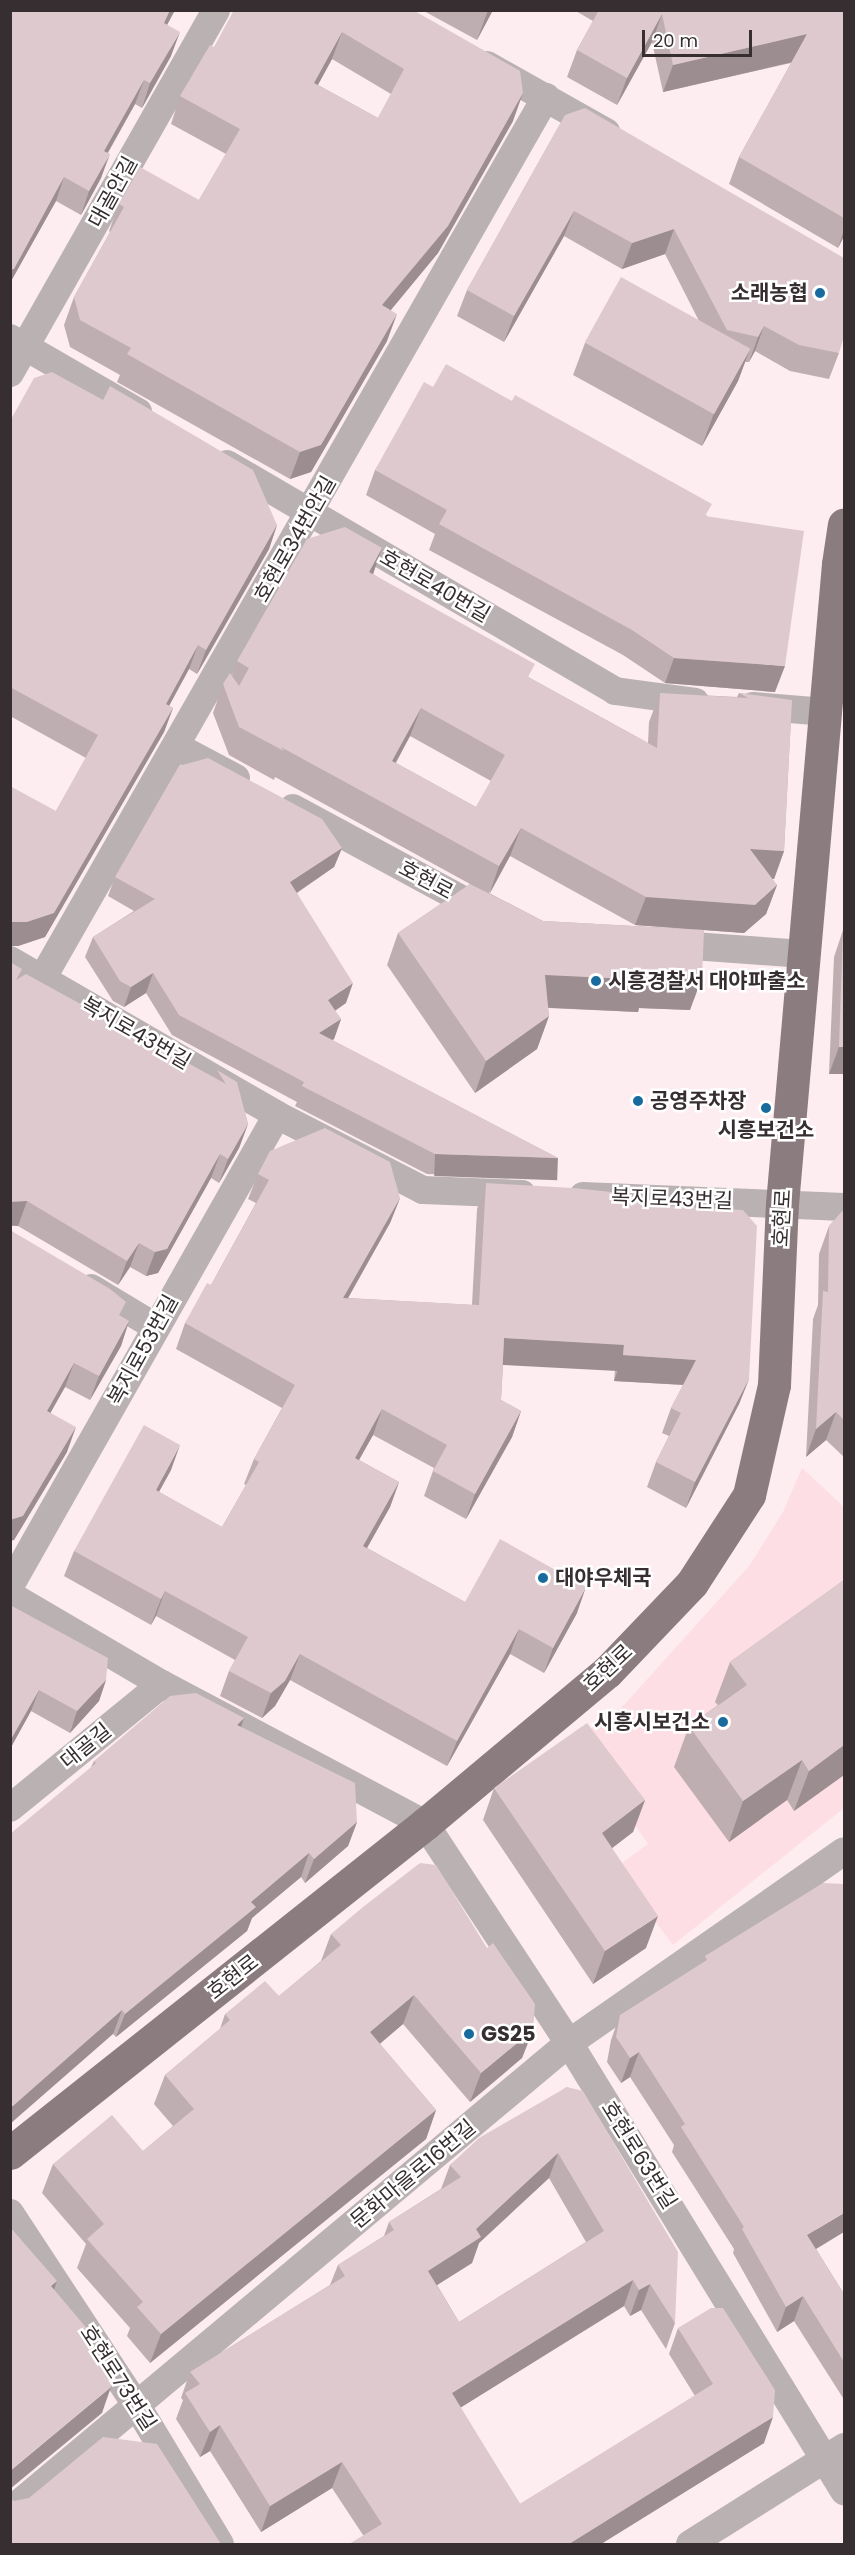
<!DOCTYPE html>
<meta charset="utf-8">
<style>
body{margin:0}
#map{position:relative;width:855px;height:2555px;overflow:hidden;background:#fdedf0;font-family:Poppins,"Noto Sans KR",sans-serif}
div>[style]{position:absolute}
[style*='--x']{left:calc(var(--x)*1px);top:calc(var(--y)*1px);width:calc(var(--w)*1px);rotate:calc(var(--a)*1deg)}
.built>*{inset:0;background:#fcdee4}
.street>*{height:28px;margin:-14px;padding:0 14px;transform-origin:14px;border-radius:14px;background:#bab1b3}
.primary>*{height:33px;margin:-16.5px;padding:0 16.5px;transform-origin:16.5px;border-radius:16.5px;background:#8b7c7f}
.wall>*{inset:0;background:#bfaeb1}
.shaded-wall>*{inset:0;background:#9b8d90;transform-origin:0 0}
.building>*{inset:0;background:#decace;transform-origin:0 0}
.dots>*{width:16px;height:16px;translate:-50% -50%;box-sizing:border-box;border:3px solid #fff;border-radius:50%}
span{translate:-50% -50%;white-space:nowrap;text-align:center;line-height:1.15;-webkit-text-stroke:5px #fff;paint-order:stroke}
.street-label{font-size:21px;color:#362e30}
.poi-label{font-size:21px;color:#362e30;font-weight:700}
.right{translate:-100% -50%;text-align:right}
.left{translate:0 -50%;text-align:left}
.frame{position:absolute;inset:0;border:12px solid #362e30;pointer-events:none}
.scale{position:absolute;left:642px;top:30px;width:110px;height:27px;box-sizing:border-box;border:3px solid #362e30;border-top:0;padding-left:8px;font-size:18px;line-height:21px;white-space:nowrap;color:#362e30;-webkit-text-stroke:4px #fff;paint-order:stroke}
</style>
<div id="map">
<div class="built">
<i style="clip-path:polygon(802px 1468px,844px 1507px,844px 1808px,673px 1945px,615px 1868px,648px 1844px,577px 1739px,625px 1704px,750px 1565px,783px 1512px)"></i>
</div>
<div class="street">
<i style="--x:487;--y:65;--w:137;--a:29.4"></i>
<i style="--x:10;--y:338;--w:148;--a:30"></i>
<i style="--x:10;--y:373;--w:417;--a:-60.4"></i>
<i style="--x:227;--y:464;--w:450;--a:30.3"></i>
<i style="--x:615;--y:691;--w:81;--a:7.8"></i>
<i style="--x:753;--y:706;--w:73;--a:4.7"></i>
<i style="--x:176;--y:746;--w:68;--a:28.1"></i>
<i style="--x:293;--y:808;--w:221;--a:28.4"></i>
<i style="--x:665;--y:944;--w:139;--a:4.1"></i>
<i style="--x:10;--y:960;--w:309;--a:30.1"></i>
<i style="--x:277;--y:1115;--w:164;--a:27.2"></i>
<i style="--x:423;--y:1190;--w:99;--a:2.3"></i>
<i style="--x:42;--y:979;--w:1016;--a:-60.26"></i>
<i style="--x:583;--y:1196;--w:261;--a:2.4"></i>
<i style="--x:91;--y:1288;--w:76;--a:31"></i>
<i style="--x:10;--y:1586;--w:541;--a:-60.45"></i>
<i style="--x:10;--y:1595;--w:176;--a:30.4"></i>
<i style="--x:162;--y:1684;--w:298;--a:28"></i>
<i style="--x:425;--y:1824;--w:262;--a:56.7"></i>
<i style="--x:569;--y:2043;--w:526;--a:58.46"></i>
<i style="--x:10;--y:1808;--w:196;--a:-39.2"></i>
<i style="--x:10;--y:2213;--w:231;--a:56.7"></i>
<i style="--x:137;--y:2406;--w:161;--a:59"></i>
<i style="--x:10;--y:2511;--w:729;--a:-39.94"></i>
<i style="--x:569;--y:2043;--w:335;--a:-34.9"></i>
<i style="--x:690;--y:2544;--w:182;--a:-32.2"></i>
</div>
<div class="primary">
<i style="--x:10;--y:2153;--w:530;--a:-38.41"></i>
<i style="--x:425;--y:1824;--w:237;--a:-39.9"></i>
<i style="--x:607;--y:1672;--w:123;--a:-46.3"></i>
<i style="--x:692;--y:1583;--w:105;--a:-57.1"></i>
<i style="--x:749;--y:1495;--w:113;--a:-77.2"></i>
<i style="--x:774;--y:1385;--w:181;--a:-87.5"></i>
<i style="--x:782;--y:1204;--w:642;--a:-85"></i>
<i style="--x:838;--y:564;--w:40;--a:-81.5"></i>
</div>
<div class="wall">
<i style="clip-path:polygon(10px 10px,175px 10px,167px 25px,171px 56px,142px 108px,135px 104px,108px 153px,101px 178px,81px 215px,56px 201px,10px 283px)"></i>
<i style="clip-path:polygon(evenodd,413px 10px,513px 121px,438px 253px,390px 310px,387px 341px,311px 472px,290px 479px,117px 382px,120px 375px,70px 347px,64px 325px,74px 297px,110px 232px,109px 231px,119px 204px,199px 200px,226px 154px,171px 124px,180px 96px,214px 47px,413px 10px,332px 59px,391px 94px,378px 118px,318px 85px,332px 59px)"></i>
<i style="clip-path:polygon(422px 10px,493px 10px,477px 40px)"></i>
<i style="clip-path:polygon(574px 10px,844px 10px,844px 236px,838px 248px,729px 184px,739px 157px,791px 63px,663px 92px,652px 42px,617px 105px,567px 77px,577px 50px,593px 21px)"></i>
<i style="clip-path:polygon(565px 115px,839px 353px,829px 379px,790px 371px,755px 351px,749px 362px,745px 362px,738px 381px,702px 446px,573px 375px,585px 343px,699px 321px,665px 254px,622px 269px,564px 236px,504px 342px,457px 316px,467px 290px)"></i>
<i style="clip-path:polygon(433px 387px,707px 516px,775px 692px,665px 683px,623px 655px,429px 550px,435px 534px,366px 495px,375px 470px)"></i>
<i style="clip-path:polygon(10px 421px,277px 525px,269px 549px,197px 674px,189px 669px,169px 706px,173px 708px,164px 732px,45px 937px,18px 946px,56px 811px,86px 758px,10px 716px)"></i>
<i style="clip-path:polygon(evenodd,382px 548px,373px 574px,530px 678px,648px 743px,649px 722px,660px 693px,737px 697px,739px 693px,792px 700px,784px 851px,774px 879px,772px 879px,777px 885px,766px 914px,744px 933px,704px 930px,690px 1010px,639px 1008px,638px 1012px,548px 1008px,549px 1016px,537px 1049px,475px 1093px,387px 965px,398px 933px,470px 884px,275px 777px,274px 780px,229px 755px,213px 713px,223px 684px,232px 675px,237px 661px,382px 548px,410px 736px,491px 781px,476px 807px,396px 763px,410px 736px,382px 548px,510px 856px,635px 925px,689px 929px,543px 921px,489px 893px,510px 856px)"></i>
<i style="clip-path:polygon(342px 848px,334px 867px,297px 893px,346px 1003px,335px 1011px,341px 1019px,334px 1039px,332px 1040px,558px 1158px,550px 1178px,427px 1174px,295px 1106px,297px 1102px,172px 1035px,146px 993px,124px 1007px,113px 1001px,85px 957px,93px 937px,134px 911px,108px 896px,115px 877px)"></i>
<i style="clip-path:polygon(843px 930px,844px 1074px,829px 1074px,834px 957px)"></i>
<i style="clip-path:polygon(10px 962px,22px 969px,19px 978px,214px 1078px,217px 1070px,237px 1082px,248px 1124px,239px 1148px,219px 1183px,211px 1178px,158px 1273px,146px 1276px,130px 1267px,118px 1285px,18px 1226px,10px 1226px)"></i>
<i style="clip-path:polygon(258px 1174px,400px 1198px,390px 1223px,348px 1298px,472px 1305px,477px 1209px,486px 1183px,621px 1198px,671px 1206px,749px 1379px,739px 1404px,686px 1508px,647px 1487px,656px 1462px,669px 1436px,662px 1433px,671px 1408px,683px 1385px,614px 1381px,615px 1370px,503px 1364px,501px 1400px,521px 1411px,512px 1437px,466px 1519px,424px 1496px,434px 1468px,373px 1435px,359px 1460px,399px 1482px,390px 1507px,367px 1548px,465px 1602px,577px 1613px,544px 1673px,510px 1654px,447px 1766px,290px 1680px,275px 1706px,262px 1718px,220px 1696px,229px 1671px,235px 1660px,156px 1616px,151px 1625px,64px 1576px,74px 1551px,171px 1470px,159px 1492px,222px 1527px,246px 1485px,244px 1484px,254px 1459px,282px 1408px,176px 1349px,185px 1323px,211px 1285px,256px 1203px,248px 1199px)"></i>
<i style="clip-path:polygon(844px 1209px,844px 1457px,826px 1440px,806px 1457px,813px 1319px,818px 1305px,819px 1254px,829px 1226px)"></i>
<i style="clip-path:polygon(10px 1230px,121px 1316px,129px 1321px,121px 1346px,90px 1400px,65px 1387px,50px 1413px,67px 1452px,14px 1540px)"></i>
<i style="clip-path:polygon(844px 1580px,844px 1775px,794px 1811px,787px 1800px,729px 1842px,674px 1767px,689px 1726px,718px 1705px,715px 1702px,730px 1662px)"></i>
<i style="clip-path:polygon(10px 1605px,106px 1680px,99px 1701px,70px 1733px,31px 1711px,10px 1749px)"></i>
<i style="clip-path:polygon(241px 1727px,357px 1822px,348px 1846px,305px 1883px,301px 1877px,252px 1918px,247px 1931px,116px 2037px,113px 2034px,91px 1767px,94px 1761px)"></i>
<i style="clip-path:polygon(494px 1788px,645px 1800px,633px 1832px,612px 1848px,646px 1948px,593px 1984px,483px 1820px)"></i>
<i style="clip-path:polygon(823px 1883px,816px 2249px,844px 2294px,844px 2397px,843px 2398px,794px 2321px,777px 2332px,733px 2253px,734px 2249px,672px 2152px,674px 2145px,630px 2077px,621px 2083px,607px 2062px,611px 2040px,620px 2015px,703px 1963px,705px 1956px)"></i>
<i style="clip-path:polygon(331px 1934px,533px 2030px,522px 2058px,470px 2102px,403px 2024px,380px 2044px,436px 2110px,426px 2139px,150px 2363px,127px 2336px,130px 2328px,77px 2268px,86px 2244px,42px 2193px,53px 2164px,143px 2151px,173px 2126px,154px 2104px,165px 2075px,220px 2029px,225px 2014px,279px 1996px,321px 1961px)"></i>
<i style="clip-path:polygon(evenodd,567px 2087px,675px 2323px,666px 2349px,641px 2310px,630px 2316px,624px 2306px,460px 2408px,520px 2504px,695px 2396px,669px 2354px,678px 2328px,764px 2443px,601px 2544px,363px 2535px,332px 2488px,261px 2532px,210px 2451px,200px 2457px,176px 2419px,183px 2400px,181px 2398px,190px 2372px,330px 2285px,338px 2265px,384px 2236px,389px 2222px,441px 2189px,450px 2165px,567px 2087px,549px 2178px,586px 2242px,459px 2322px,437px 2285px,472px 2263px,479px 2243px,549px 2178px)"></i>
</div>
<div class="shaded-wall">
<i style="clip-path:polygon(170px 10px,175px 10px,155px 47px,164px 23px)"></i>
<i style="clip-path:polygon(488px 10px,493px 10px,477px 40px,487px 13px)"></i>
<i style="clip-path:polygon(662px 14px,652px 42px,617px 105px,627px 78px)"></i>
<i style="clip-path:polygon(180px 32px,171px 56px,142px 108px,150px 83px)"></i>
<i style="clip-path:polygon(342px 32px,332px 59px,304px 110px,314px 83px)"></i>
<i style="clip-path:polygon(807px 34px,797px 61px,663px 92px,673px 65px)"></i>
<i style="clip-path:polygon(144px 80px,135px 104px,95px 175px,104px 151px)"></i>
<i style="clip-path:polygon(523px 93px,513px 121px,438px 253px,372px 333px,382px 305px)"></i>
<i style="clip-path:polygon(110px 154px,101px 178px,81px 215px,89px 191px)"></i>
<i style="clip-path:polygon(64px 177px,56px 201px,10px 283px,10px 270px)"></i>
<i style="clip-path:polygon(574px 211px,564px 236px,504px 342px,514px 316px)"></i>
<i style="clip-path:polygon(674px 229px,665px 254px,622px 269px,632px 243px)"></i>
<i style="clip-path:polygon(844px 230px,844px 236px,838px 248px)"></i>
<i style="clip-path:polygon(397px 314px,387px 341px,311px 472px,290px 479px,300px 452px)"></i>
<i style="clip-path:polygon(764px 326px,755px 351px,749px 362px,758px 337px)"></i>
<i style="clip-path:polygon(750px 349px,738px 381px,702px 446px,714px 413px)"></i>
<i style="clip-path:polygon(277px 525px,269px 549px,197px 674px,206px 650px)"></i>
<i style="clip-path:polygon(382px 548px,372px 577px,369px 572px)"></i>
<i style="clip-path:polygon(198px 645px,189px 669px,157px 728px,166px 704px)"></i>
<i style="clip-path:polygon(674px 658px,785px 666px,775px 692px,665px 683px)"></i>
<i style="clip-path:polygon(173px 708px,164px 732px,45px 937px,18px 946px,10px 946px,10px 922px)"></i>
<i style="clip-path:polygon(421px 708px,410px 736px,381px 789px,392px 761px)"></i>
<i style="clip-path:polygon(521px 828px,510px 856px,489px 895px,499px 866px)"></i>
<i style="clip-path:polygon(342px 848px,334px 867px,283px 902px,290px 882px)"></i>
<i style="clip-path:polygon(750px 849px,784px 851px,774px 879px,740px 877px)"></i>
<i style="clip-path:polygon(777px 885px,766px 914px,744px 933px,635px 925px,646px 897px)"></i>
<i style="clip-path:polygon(153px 973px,146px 993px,124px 1007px,131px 987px)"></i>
<i style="clip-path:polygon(545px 975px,650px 975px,702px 978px,690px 1010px,639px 1008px,638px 1012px,533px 1007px)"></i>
<i style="clip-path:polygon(353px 983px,346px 1003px,321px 1020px,328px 1000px)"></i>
<i style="clip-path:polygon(549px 1016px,537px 1049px,475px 1093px,486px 1061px)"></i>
<i style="clip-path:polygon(341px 1019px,334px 1039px,312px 1053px,319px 1033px)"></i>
<i style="clip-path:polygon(839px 1047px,844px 1047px,844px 1074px,829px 1074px)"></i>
<i style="clip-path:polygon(248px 1124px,239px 1148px,219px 1183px,228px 1159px)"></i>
<i style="clip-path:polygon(220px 1154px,211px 1178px,158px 1273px,146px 1276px,155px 1252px)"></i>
<i style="left:435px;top:1154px;width:123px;height:22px;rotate:2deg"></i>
<i style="clip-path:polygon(400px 1198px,390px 1223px,334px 1323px,343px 1298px)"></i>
<i style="clip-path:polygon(11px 1201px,27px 1201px,18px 1226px,10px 1225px)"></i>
<i style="clip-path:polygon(139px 1243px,130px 1267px,118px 1285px,127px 1261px)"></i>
<i style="clip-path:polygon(129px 1321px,121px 1346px,90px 1400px,99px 1376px)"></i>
<i style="left:504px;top:1338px;width:120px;height:27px;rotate:3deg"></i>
<i style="clip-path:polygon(623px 1355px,696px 1360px,687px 1385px,614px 1381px)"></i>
<i style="clip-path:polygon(74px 1363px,65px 1387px,38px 1435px,47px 1411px)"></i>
<i style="clip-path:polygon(749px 1379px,739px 1404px,686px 1508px,695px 1482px)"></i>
<i style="clip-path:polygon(382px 1409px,373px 1435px,346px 1483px,355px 1458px)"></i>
<i style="clip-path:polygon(521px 1411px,512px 1437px,466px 1519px,475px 1494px)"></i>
<i style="clip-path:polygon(836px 1412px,826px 1440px,806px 1457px,816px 1429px)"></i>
<i style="clip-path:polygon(76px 1427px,67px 1452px,14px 1540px,10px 1541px,10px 1520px)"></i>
<i style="clip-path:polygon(180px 1445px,171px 1470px,146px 1515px,156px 1490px)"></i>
<i style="clip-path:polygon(399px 1482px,390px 1507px,354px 1571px,363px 1546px)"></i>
<i style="clip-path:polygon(586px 1587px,577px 1613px,544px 1673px,553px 1648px)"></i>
<i style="clip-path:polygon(165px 1591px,156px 1616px,151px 1625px,161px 1599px)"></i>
<i style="clip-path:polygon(519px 1629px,510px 1654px,447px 1766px,457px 1741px)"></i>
<i style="clip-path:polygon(300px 1654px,290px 1680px,275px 1706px,262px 1718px,271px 1693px)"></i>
<i style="clip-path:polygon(106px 1680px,99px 1701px,70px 1733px,77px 1711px)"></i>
<i style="clip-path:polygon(39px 1690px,31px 1711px,10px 1749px,10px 1741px)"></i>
<i style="clip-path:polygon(244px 1718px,236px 1742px,237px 1725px)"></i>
<i style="clip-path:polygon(844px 1745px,844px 1775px,794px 1811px,809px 1771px)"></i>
<i style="clip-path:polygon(802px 1760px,787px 1800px,729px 1842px,743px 1801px)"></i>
<i style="clip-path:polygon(645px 1800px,633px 1832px,590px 1865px,602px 1833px)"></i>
<i style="clip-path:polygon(357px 1822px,348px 1846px,305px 1883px,314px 1859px)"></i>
<i style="clip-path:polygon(309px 1853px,301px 1877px,252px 1918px,247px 1931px,116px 2037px,125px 2014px,251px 1902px)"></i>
<i style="clip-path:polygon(658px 1916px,646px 1948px,593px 1984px,605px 1951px)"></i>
<i style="clip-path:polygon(414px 1995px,403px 2024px,359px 2061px,370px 2032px)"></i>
<i style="clip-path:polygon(122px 2010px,113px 2034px,10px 2124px,10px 2106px)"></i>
<i style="clip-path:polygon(533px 2030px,522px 2058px,470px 2102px,481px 2073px)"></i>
<i style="clip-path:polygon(639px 2052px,630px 2077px,621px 2083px,630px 2058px)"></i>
<i style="clip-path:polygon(436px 2110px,426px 2139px,150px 2363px,161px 2334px)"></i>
<i style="clip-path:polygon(558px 2153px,549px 2178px,479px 2243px,472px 2263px,418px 2297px,428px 2271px,476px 2229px)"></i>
<i style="clip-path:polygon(844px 2213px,844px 2232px,798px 2260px,807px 2235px)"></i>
<i style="clip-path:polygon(633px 2280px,624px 2306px,442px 2419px,452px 2393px)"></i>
<i style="clip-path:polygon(57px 2281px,48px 2307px,51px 2286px)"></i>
<i style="clip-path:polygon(650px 2284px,641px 2310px,630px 2316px,639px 2290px)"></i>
<i style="clip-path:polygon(803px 2296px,794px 2321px,777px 2332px,786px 2307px)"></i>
<i style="clip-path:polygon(89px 2331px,79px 2356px,83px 2335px)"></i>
<i style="clip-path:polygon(111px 2387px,102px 2413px,10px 2489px,10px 2471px)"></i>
<i style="clip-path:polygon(773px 2417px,764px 2443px,601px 2544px,569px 2544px)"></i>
<i style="clip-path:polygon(220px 2425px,210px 2451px,200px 2457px,210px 2432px)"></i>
<i style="clip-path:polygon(342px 2462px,332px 2488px,261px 2532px,270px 2506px)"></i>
</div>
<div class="building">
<i style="clip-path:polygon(10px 10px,170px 10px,164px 23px,180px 32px,150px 83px,144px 80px,104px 151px,110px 154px,89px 191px,64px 177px,14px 269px,10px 270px)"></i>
<i style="clip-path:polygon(evenodd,234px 10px,413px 10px,520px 71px,523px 93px,448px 226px,382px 305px,397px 314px,321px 445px,300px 452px,127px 354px,131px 348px,80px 320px,74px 297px,124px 207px,119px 204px,140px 167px,199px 200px,240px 129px,180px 96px,210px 45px,214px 47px,234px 10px,342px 32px,404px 69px,378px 118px,314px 83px,342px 32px)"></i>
<i style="clip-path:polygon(599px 10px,844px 10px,844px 218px,739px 157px,807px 34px,673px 65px,662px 14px,627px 78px,577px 50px)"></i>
<i style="clip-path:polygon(585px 108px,844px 258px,844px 336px,839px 353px,799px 345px,764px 326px,758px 337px,727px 330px,674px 229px,632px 243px,574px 211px,514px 316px,467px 290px,565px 115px)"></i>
<i style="left:621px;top:277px;width:148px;height:75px;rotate:29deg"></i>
<i style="clip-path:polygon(446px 364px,512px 401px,515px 395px,712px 504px,705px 516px,804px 531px,785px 666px,674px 658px,632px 630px,439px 524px,447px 510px,375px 470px,424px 382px,433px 387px)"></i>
<i style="clip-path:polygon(52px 372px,103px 400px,110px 386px,253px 470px,277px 525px,206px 650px,198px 645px,166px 704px,173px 708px,54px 913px,27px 922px,10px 922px,10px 786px,56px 811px,98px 735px,10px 687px,10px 421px,34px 378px)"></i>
<i style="clip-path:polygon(evenodd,345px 527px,382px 548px,369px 572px,535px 664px,528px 677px,657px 748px,660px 693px,748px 698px,739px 693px,792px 700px,784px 851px,750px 849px,777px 885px,755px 905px,646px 897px,521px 828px,499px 866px,281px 747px,284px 751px,239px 727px,223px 684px,230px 673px,239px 686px,249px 668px,237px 661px,307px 539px,345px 527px,421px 708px,505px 755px,476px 807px,392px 761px,421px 708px)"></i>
<i style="clip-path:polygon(208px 758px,322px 819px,342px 848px,290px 882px,353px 983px,328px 1000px,341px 1019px,319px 1033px,558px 1158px,435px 1154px,302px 1086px,304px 1082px,179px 1015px,153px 973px,131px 987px,120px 981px,93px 937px,155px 899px,115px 877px,179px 766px)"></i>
<i style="clip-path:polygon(470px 884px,543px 921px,704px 930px,702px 978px,650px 975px,650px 980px,545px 975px,549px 1016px,486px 1061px,398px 933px)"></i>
<i style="clip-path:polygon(843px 930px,844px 930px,844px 1047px,839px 1047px)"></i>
<i style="clip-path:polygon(10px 962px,22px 969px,16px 980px,26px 974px,226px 1084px,217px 1070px,237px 1082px,248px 1124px,228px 1159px,220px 1154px,167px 1249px,155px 1252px,139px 1243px,127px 1261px,27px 1201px,10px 1202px)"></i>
<i style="clip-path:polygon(325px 1128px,390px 1162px,400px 1198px,343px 1298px,479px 1305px,486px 1183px,573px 1188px,621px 1193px,621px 1198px,672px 1201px,671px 1206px,743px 1210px,757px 1226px,749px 1379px,695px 1482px,656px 1462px,681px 1413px,671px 1408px,696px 1360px,623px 1355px,624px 1345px,504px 1338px,501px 1400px,521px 1411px,475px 1494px,433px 1471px,447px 1445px,382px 1409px,355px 1458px,399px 1482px,363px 1546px,465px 1602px,500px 1539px,586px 1587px,553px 1648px,519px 1629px,457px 1741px,300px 1654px,285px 1681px,271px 1693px,229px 1671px,248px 1637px,165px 1591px,161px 1599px,74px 1551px,144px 1425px,180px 1445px,156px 1490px,222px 1527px,259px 1462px,254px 1459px,295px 1385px,185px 1323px,207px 1283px,211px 1285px,269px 1180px,258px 1174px,270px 1151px)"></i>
<i style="clip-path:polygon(844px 1209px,844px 1420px,836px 1412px,816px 1429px,823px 1291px,828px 1292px,829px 1226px)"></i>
<i style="clip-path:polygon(10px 1230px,110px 1289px,126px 1302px,119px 1315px,129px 1321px,99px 1376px,74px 1363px,47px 1411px,76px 1427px,23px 1516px,10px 1520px)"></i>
<i style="clip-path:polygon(844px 1580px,844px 1745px,809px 1771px,802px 1760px,743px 1801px,689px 1726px,747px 1685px,730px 1662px)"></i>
<i style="clip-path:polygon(10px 1605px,108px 1658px,106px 1680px,77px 1711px,39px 1690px,10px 1741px)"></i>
<i style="clip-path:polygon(196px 1693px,244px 1718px,237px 1725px,355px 1783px,357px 1822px,314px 1859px,309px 1853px,251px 1902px,256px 1907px,125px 2014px,122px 2010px,13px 2106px,10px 2106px,10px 1834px,96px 1763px,94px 1761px,170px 1696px)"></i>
<i style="clip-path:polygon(587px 1723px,645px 1800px,602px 1833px,658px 1916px,605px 1951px,494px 1788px)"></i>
<i style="clip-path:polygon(420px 1863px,436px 1865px,487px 1948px,493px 1943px,535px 2004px,533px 2030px,481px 2073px,414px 1995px,370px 2032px,436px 2110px,161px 2334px,137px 2307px,143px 2302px,87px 2239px,104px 2224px,53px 2164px,112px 2115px,143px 2151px,194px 2109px,165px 2075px,230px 2020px,225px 2014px,265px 1981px,279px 1996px,341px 1945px,331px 1934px,363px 1907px)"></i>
<i style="clip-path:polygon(823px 1883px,844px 1884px,844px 2213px,807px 2235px,844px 2294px,844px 2362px,803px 2296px,786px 2307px,742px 2229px,744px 2227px,681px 2127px,685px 2124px,639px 2052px,630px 2058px,616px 2037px,620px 2015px,707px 1960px,705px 1956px)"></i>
<i style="clip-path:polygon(evenodd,567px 2087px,583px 2091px,678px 2252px,675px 2323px,650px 2284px,639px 2290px,633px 2280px,452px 2393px,520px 2504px,713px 2384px,678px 2328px,711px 2308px,723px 2308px,775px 2390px,773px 2417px,569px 2544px,349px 2544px,382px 2524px,342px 2462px,270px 2506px,220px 2425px,210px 2432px,185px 2393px,200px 2384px,190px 2372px,345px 2276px,338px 2265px,394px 2230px,389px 2222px,461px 2177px,450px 2165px,479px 2138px,567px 2087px,558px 2153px,604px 2231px,459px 2322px,428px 2271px,481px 2237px,476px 2229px,558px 2153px)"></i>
<i style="clip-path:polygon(10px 2227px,57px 2281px,51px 2286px,89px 2331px,83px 2335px,111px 2369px,111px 2387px,10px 2471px)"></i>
<i style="clip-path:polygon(103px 2437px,157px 2444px,221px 2544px,10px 2544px,10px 2498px,14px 2501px,29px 2498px)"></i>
</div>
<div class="dots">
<i style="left:820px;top:293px;background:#186b9c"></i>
<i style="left:596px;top:981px;background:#186b9c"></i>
<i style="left:638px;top:1101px;background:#186b9c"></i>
<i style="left:766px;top:1108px;background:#186b9c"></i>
<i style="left:543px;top:1578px;background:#186b9c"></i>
<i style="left:723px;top:1722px;background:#186b9c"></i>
<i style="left:469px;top:2034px;background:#186b9c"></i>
</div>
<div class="street-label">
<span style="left:113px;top:192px;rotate:-61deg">대골안길</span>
<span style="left:295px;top:539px;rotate:-60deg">호현로34번안길</span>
<span style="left:435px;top:586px;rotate:30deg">호현로40번길</span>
<span style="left:426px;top:880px;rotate:28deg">호현로</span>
<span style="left:136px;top:1033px;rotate:30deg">복지로43번길</span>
<span style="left:672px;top:1199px;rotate:2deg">복지로43번길</span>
<span style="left:782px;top:1218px;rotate:-87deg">호현로</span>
<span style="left:143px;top:1350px;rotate:-61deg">복지로53번길</span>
<span style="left:608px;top:1668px;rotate:-43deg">호현로</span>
<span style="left:86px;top:1746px;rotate:-39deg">대골길</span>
<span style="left:233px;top:1977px;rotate:-38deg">호현로</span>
<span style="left:639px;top:2155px;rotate:58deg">호현로63번길</span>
<span style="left:413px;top:2174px;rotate:-40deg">문화마을로16번길</span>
<span style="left:118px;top:2378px;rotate:57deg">호현로73번길</span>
</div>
<div class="poi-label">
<span class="right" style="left:808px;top:293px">소래농협</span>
<span class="left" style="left:608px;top:981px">시흥경찰서 대야파출소</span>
<span class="left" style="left:650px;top:1101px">공영주차장</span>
<span style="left:766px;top:1130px">시흥보건소</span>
<span class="left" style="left:555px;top:1578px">대야우체국</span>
<span class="right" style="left:710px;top:1722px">시흥시보건소</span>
<span class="left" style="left:481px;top:2034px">GS25</span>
</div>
<div class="frame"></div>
<div class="scale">20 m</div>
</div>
